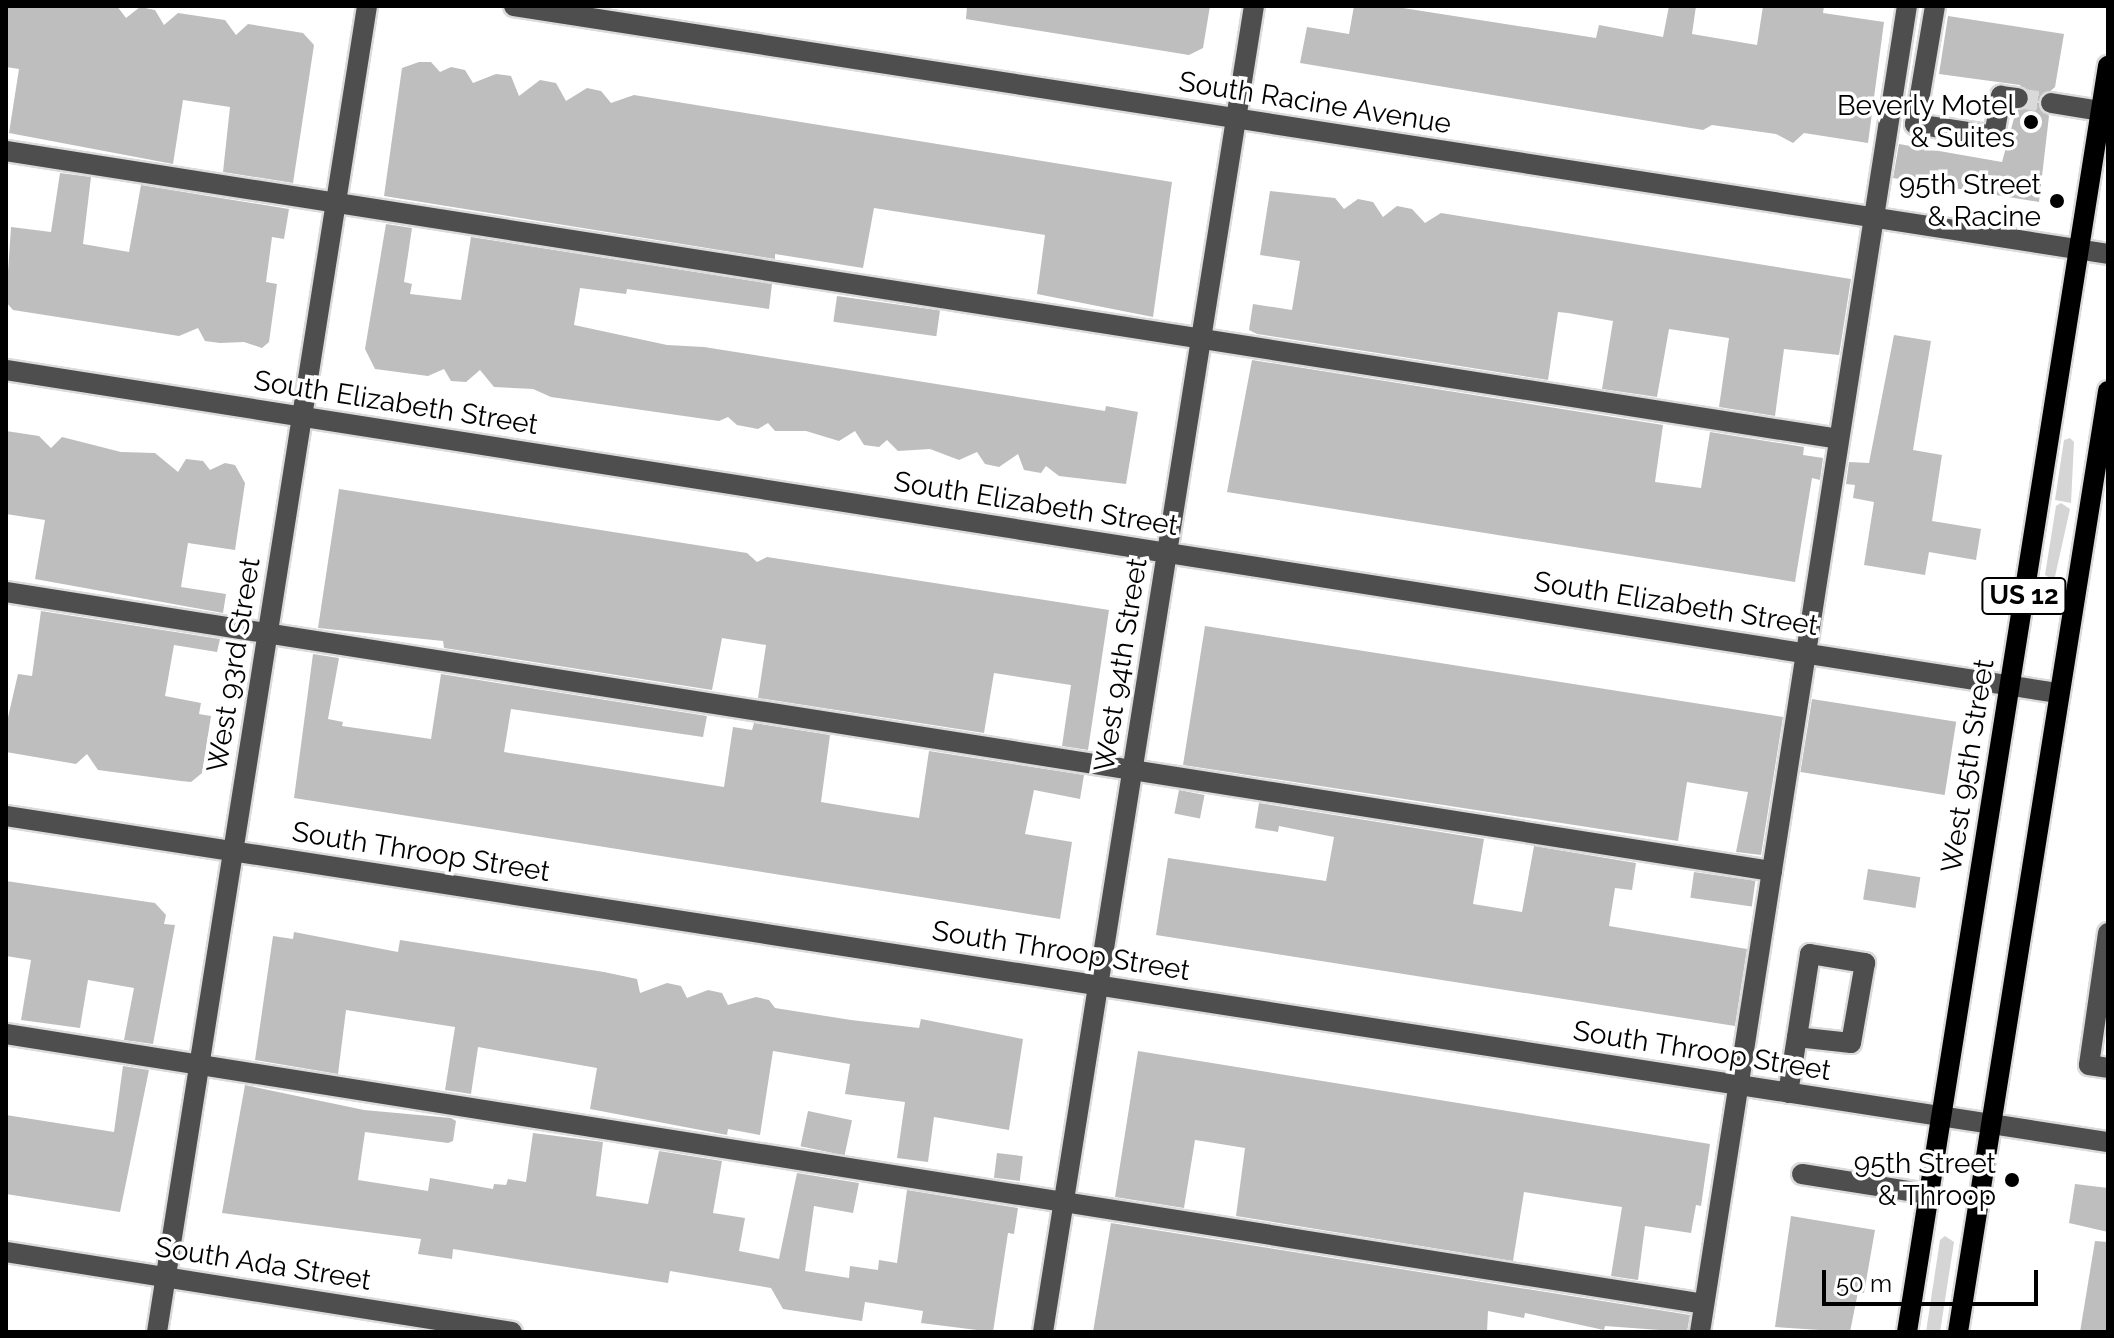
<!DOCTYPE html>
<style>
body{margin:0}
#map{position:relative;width:2114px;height:1338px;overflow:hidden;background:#fff;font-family:Raleway,sans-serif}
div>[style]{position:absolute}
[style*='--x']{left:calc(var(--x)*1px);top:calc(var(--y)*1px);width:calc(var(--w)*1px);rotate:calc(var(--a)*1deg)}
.green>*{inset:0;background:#d5d5d5}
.building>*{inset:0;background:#bebebe;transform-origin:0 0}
.minor-tunnel>*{height:20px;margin-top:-10px;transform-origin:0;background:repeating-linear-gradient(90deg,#d9d9d9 0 20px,transparent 0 30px)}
.roads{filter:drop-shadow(2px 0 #dbdbdb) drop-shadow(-2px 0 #dbdbdb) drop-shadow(0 2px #dbdbdb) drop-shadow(0 -2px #dbdbdb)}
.minor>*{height:20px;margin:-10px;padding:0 10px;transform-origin:10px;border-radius:10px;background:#4e4e4e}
.major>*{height:20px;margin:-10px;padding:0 10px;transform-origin:10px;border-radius:10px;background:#000}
.dots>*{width:22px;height:22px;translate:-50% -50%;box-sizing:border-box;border:4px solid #fff;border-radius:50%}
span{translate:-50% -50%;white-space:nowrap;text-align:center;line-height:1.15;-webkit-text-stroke:7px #fff;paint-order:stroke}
.shield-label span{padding:2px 6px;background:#fff;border:2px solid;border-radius:6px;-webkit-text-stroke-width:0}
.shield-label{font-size:26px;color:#000;font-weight:700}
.street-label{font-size:28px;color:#000}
.poi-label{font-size:28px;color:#000}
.right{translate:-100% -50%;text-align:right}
.frame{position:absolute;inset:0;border:8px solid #000;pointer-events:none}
.scale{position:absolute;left:1822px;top:1270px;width:216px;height:36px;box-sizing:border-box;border:4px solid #000;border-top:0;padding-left:10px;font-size:24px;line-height:28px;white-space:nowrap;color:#000;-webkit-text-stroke:6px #fff;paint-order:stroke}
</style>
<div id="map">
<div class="green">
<i style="clip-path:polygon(2070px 438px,2074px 442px,2071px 503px,2055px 500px,2064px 440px)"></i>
<i style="clip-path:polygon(2061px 503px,2070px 509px,2054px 581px,2045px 575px,2056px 506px)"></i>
<i style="clip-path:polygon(1945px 1236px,1954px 1242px,1940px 1332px,1926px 1332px,1940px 1240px)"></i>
</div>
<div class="building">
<i style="clip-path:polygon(6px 6px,117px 6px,126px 18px,140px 7px,155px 10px,164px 25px,178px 13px,225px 20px,236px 35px,248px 24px,303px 33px,314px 45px,293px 183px,223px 172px,230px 107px,183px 100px,173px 164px,9px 133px,19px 69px,6px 67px)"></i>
<i style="clip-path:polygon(967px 6px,1210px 6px,1203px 48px,1189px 55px,966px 19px)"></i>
<i style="clip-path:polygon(1354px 6px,1390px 6px,1596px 38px,1599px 25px,1663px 37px,1669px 6px,1696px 6px,1692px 34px,1757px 45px,1763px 6px,1824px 6px,1823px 13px,1884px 22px,1868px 143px,1804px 133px,1793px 143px,1776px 134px,1712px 125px,1703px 130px,1300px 63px,1307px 27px,1349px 34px)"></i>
<i style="clip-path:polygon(1948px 16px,2064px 34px,2055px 87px,2038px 102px,2049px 116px,2039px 202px,1893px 178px,1899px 144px,2002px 162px,2016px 111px,2031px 100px,2020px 85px,1939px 74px)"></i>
<i style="clip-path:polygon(419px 62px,431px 62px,440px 72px,451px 67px,465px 70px,473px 83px,496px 74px,511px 76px,519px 96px,540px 80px,556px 83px,566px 101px,587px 88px,601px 91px,611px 103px,634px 95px,1172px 182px,1153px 317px,1037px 294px,1045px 235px,995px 227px,874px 208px,863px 268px,775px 254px,775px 259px,384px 196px,402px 68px)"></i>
<i style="clip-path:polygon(60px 173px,91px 177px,83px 244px,129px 252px,141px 185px,289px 209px,284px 239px,272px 237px,266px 282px,277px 284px,269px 342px,262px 348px,244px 342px,220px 343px,205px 341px,198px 328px,179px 336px,13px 310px,6px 302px,11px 227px,51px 232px)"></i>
<i style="clip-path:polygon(1270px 191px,1335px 198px,1344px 209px,1358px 199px,1373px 202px,1383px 217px,1397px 206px,1412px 209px,1425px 223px,1441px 213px,1851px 279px,1839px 355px,1784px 349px,1775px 416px,1719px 407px,1729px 338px,1669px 329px,1657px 397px,1602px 389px,1613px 321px,1568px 313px,1558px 312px,1548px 380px,1257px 334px,1249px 330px,1253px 304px,1292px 310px,1300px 261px,1260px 255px)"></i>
<i style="clip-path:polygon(386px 224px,412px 228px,404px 282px,412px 284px,410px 294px,461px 300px,471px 237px,772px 284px,769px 309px,627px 289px,626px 294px,580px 288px,574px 325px,667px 345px,704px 347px,1105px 411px,1106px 406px,1138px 412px,1126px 484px,1059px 476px,1046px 466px,1041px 473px,1024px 470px,1018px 454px,999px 467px,985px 464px,977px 452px,959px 460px,930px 449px,898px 451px,887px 440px,879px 447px,864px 445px,855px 431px,839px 441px,806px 431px,775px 431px,768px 423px,758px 429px,737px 425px,728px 417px,719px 421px,551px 397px,533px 389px,494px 387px,480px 370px,466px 382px,451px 381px,444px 369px,428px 376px,375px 369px,365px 349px)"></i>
<i style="left:837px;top:296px;width:104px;height:26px;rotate:8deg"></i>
<i style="clip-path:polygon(1894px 335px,1931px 341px,1913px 450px,1942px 455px,1932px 521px,1981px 529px,1976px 560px,1929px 552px,1925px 575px,1864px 565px,1874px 502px,1853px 498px,1855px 485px,1846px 484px,1849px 462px,1869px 463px)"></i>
<i style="clip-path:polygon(1252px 360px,1663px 425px,1655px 482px,1701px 488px,1710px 432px,1804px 447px,1803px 455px,1823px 458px,1820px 480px,1812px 478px,1795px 582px,1227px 492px)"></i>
<i style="clip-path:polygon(6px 431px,39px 436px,51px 448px,62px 437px,121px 452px,155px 453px,178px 472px,186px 459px,203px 461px,210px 470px,225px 463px,235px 465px,245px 483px,235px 550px,188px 543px,181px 587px,226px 594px,223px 613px,35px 579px,45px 520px,6px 514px)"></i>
<i style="clip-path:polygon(339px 489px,747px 553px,757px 562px,767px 557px,1109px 610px,1088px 750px,1062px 746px,1071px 685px,994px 673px,984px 733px,758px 698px,766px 645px,722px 638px,712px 690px,444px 648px,443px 641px,318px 628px)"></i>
<i style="clip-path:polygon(41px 611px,220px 639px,217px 652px,174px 645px,165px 696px,201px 703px,199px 714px,211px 716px,202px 773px,191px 782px,181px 781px,98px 770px,87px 754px,76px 764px,6px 752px,6px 726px,18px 674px,32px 676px)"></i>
<i style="clip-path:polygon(1205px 626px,1783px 717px,1761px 855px,1736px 852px,1748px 792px,1741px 791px,1687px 782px,1678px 841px,1183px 765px)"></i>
<i style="clip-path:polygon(313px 654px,339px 658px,328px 719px,343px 722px,342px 726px,431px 739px,441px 674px,707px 716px,703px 737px,511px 709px,504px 752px,724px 787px,733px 727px,752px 730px,754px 723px,830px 735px,821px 802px,880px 812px,919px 818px,929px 751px,1084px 775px,1080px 799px,1034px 790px,1025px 834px,1072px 842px,1060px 919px,294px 798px)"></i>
<i style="left:1812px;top:699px;width:146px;height:74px;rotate:9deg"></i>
<i style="left:1179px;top:790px;width:26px;height:24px;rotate:11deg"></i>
<i style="clip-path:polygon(1259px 803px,1484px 839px,1473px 904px,1522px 912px,1534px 846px,1636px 863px,1632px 890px,1615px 888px,1609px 926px,1747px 949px,1735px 1026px,1156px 935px,1168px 858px,1326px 881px,1334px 837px,1279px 826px,1278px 832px,1255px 828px)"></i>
<i style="left:1868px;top:869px;width:53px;height:31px;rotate:9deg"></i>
<i style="left:1694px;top:872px;width:62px;height:26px;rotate:8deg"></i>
<i style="clip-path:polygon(6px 881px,155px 903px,166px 915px,164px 924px,175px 925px,153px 1044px,124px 1040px,134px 988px,88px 980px,80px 1028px,21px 1020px,31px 960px,6px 956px)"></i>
<i style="clip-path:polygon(294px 932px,398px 952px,400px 940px,604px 972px,637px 979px,640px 993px,667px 983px,681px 986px,687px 998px,708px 990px,722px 993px,728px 1005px,756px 997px,769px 1000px,775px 1008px,851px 1020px,919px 1028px,921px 1019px,1023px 1039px,1009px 1130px,934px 1117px,928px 1162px,897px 1158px,905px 1102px,845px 1094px,850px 1064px,773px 1051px,760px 1135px,728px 1129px,727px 1135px,590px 1109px,597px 1068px,478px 1047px,471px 1094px,445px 1090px,455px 1027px,346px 1010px,338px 1074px,255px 1060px,273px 936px,293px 939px)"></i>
<i style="clip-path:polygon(1138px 1051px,1710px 1144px,1701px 1206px,1696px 1205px,1691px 1233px,1645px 1226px,1638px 1280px,1611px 1276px,1622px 1207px,1588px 1202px,1524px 1192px,1513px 1261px,1236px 1216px,1245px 1148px,1202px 1141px,1195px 1140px,1184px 1208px,1115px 1197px)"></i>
<i style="clip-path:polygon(123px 1066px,149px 1070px,120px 1212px,6px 1194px,6px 1115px,114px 1132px)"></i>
<i style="clip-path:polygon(245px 1085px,364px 1110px,451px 1118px,456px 1121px,453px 1141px,448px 1143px,365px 1132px,358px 1180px,428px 1191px,430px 1178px,493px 1189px,494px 1184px,506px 1185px,508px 1179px,526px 1182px,533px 1133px,603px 1142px,596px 1196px,648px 1204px,659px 1151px,722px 1161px,713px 1213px,745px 1218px,739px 1251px,779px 1259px,797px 1173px,859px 1183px,853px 1213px,814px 1206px,805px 1271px,849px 1278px,850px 1266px,878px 1270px,879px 1260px,897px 1263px,907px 1190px,1018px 1208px,1014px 1234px,1008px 1233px,993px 1332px,921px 1323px,923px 1311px,865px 1302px,862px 1321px,783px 1309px,771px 1288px,670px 1271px,668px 1283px,453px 1249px,452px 1259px,418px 1254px,421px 1239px,222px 1213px)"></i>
<i style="left:808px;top:1111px;width:45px;height:36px;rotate:12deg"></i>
<i style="left:997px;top:1153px;width:26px;height:25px;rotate:7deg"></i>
<i style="clip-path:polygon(2075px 1184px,2108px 1188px,2108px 1232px,2069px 1223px)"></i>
<i style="clip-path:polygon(1791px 1216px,1875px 1230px,1864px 1293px,1858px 1292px,1850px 1332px,1775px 1327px)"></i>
<i style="clip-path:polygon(1111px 1223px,1690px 1315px,1687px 1332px,1605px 1326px,1604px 1330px,1525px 1313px,1524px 1318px,1488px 1311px,1487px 1332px,1093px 1332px)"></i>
<i style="clip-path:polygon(2095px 1241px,2108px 1242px,2108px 1332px,2080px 1332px)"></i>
</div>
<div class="minor-tunnel">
<i style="--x:2018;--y:98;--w:33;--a:9"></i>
</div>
<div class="roads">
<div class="minor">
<i style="--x:514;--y:6;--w:1613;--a:8.84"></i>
<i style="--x:1935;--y:6;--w:120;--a:99.6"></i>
<i style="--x:1915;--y:124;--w:80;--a:8.6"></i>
<i style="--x:1994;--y:136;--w:41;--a:-80.1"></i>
<i style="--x:2001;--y:96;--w:17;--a:7"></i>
<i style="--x:2051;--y:103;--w:51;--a:9.1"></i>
<i style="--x:6;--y:151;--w:1855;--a:8.93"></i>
<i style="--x:6;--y:370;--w:2076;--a:8.95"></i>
<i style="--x:6;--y:592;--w:1788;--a:8.98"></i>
<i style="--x:6;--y:816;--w:2127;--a:8.82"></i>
<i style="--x:2108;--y:933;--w:133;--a:98.2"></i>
<i style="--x:2089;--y:1065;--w:19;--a:9"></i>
<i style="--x:6;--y:1034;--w:1719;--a:9.03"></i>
<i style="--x:1788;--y:1093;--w:57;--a:-80.9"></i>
<i style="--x:1797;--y:1037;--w:84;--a:-81.1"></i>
<i style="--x:1810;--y:954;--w:56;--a:9.3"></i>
<i style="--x:1865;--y:963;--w:81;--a:99.9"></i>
<i style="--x:1851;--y:1043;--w:54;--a:-173.7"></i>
<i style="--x:1802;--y:1174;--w:128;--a:9"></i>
<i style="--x:6;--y:1252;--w:512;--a:8.98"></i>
<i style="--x:157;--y:1332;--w:1343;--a:-81"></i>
<i style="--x:1043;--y:1332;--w:1343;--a:-80.96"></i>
<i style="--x:1700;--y:1332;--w:1342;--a:-81.13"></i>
</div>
<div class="major">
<i style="--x:1907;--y:1332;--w:1282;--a:-80.98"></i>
<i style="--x:1958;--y:1332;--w:953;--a:-80.94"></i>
</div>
</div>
<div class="dots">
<i style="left:2031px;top:122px;background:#000"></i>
<i style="left:2057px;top:201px;background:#000"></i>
<i style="left:2012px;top:1180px;background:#000"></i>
</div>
<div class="shield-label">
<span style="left:2024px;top:596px">US 12</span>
</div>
<div class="street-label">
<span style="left:1315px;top:103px;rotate:9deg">South Racine Avenue</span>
<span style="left:396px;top:403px;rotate:9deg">South Elizabeth Street</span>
<span style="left:1036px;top:504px;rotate:9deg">South Elizabeth Street</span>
<span style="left:1676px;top:604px;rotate:9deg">South Elizabeth Street</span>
<span style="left:234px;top:665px;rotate:-81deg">West 93rd Street</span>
<span style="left:1121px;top:665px;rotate:-81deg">West 94th Street</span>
<span style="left:1968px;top:766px;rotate:-81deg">West 95th Street</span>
<span style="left:421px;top:852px;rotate:9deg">South Throop Street</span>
<span style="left:1061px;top:951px;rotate:9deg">South Throop Street</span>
<span style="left:1702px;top:1051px;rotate:9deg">South Throop Street</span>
<span style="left:263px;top:1264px;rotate:9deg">South Ada Street</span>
</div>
<div class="poi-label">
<span class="right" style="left:2015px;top:122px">Beverly Motel<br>&amp; Suites</span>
<span class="right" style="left:2041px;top:201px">95th Street<br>&amp; Racine</span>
<span class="right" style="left:1996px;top:1180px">95th Street<br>&amp; Throop</span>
</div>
<div class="frame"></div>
<div class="scale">50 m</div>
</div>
